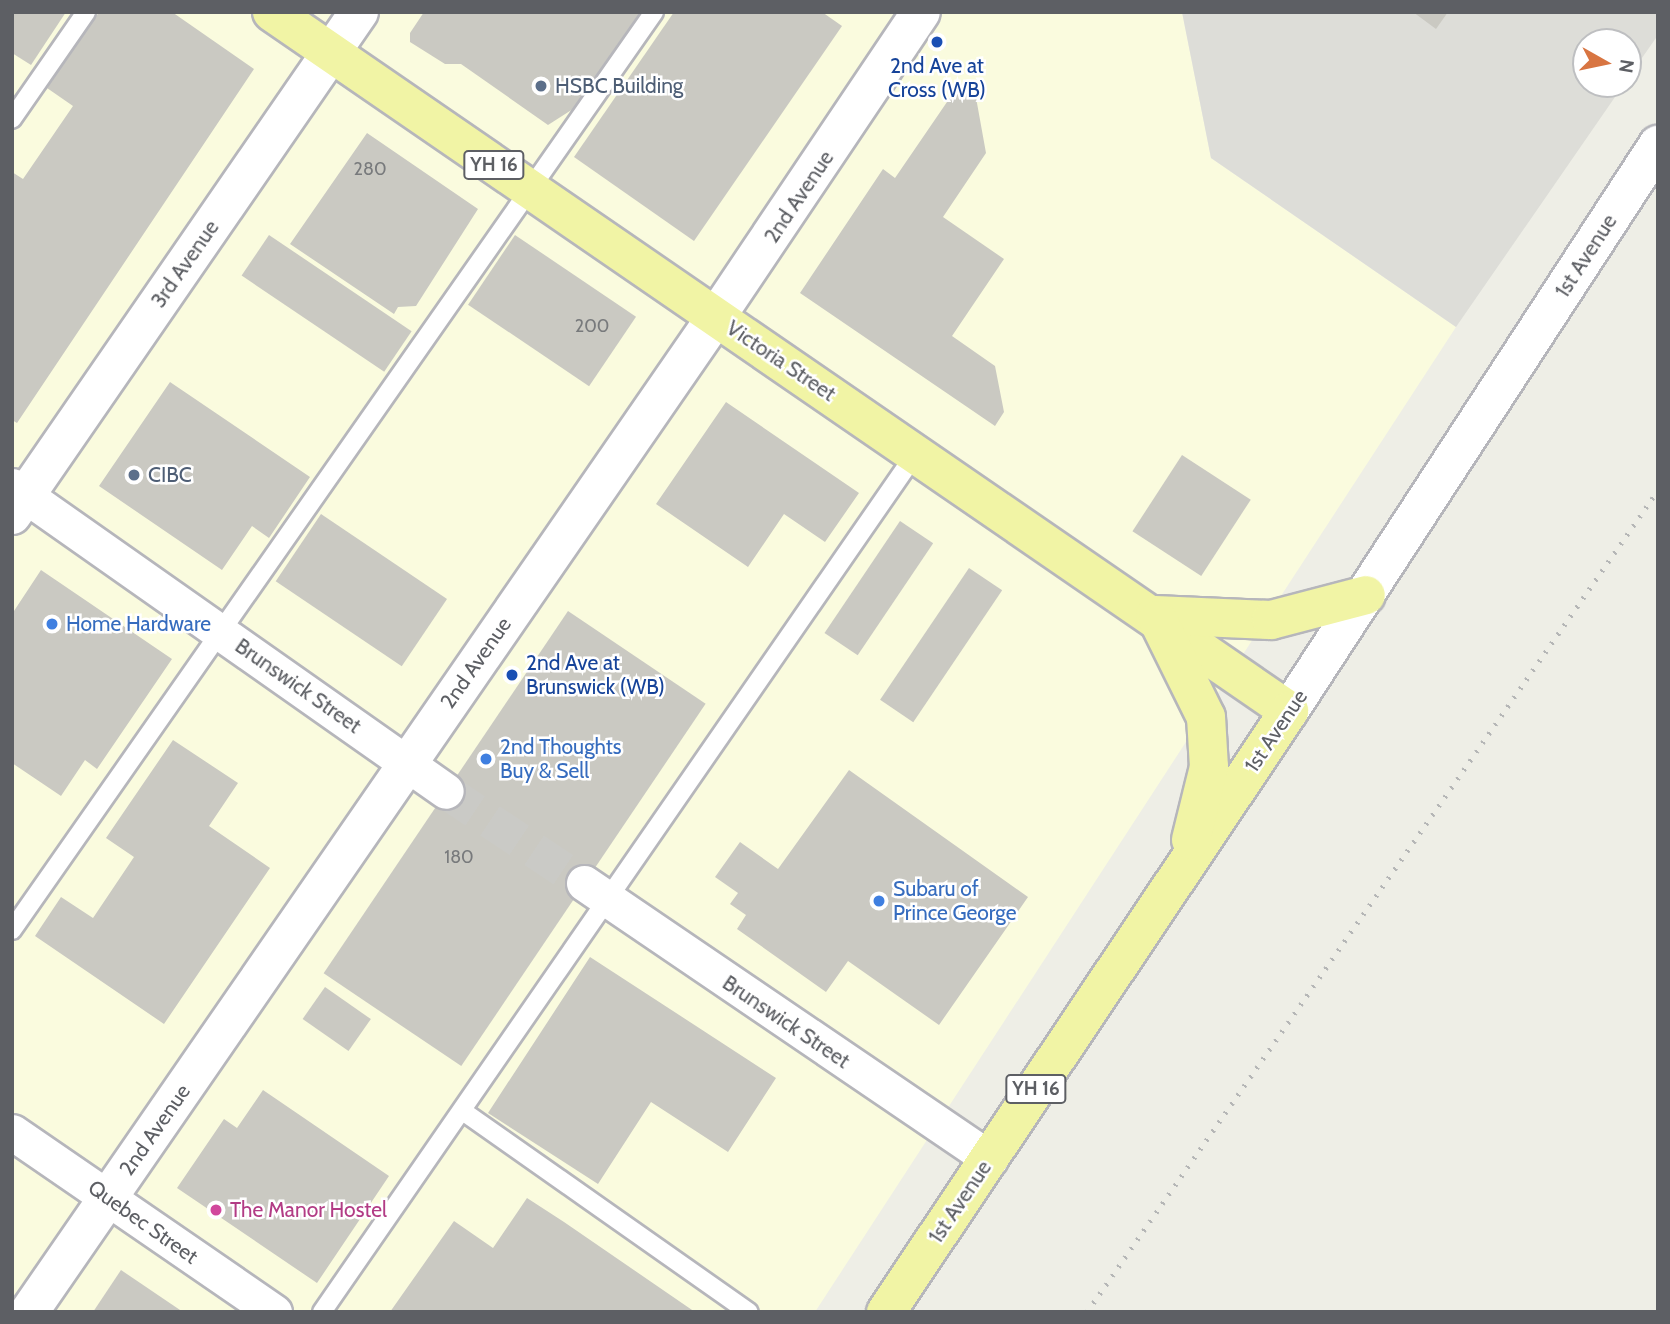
<!DOCTYPE html>
<style>
body{margin:0}
#map{position:relative;width:1670px;height:1324px;overflow:hidden;background:#eeeee6;font-family:Cabin,sans-serif}
div>[style]{position:absolute}
[style*='--x']{left:calc(var(--x)*1px);top:calc(var(--y)*1px);width:calc(var(--w)*1px);rotate:calc(var(--a)*1deg)}
.commercial>*{inset:0;background:#fafbde}
.industrial>*{inset:0;background:#ddddd8}
.building>*{inset:0;background:#cac9c2;transform-origin:0 0}
.minor-tunnel>*{height:35px;margin-top:-17.5px;transform-origin:0;background:repeating-linear-gradient(90deg,#cacac6 0 35px,transparent 0 53px)}
.roads{filter:drop-shadow(2px 0 #b6b6bb) drop-shadow(-2px 0 #b6b6bb) drop-shadow(0 2px #b6b6bb) drop-shadow(0 -2px #b6b6bb)}
.service>*{height:18px;margin:-9px;padding:0 9px;transform-origin:9px;border-radius:9px;background:#fff}
.minor>*{height:35px;margin:-17.5px;padding:0 17.5px;transform-origin:17.5px;border-radius:17.5px;background:#fff}
.tertiary>*{height:38px;margin:-19px;padding:0 19px;transform-origin:19px;border-radius:19px;background:#fff}
.secondary>*{height:38px;margin:-19px;padding:0 19px;transform-origin:19px;border-radius:19px;background:#fff}
.trunk>*{height:38px;margin:-19px;padding:0 19px;transform-origin:19px;border-radius:19px;background:#f1f4a5}
.rail>*{height:5px;margin-top:-2.5px;transform-origin:0;background:repeating-linear-gradient(90deg,#b5b6b6 0 2px,transparent 0 11px)}
.dots>*{width:19px;height:19px;translate:-50% -50%;box-sizing:border-box;border:4px solid #fff;border-radius:50%}
span{translate:-50% -50%;white-space:nowrap;text-align:center;line-height:1.15;-webkit-text-stroke:5px #fff;paint-order:stroke}
.number-label{font-size:18px;color:#787a7c}
.number-label span{-webkit-text-stroke-width:0}
.shield-label span{padding:2px 5px;background:#fff;border:2px solid;border-radius:5px;-webkit-text-stroke-width:0}
.shield-label{font-size:19px;color:#5d5f64;font-weight:700}
.transit-label{font-size:21px;color:#164399}
.left{translate:0 -50%;text-align:left}
.service-label{font-size:21px;color:#4e5e75}
.street-label{font-size:21px;color:#5d5f64}
.shop-label{font-size:21px;color:#366cbe}
.hotel-label{font-size:21px;color:#b23c85}
.frame{position:absolute;inset:0;border:14px solid #5d5f64;pointer-events:none}
.north{position:absolute;left:1572px;top:28px;width:70px;height:70px;box-sizing:border-box;background:#fff;border:2px solid #bebfc1;border-radius:50%;rotate:99deg;font-size:19px;font-weight:700;line-height:28px;text-align:center;color:#5d5f64}
.north::after{content:'';display:block;margin:auto;width:24px;height:32px;background:#d87542;clip-path:polygon(50% 0,100% 100%,50% 72%,0 100%)}
</style>
<div id="map">
<div class="commercial">
<i style="clip-path:polygon(12px 12px,1182px 12px,1211px 158px,1456px 327px,815px 1312px,12px 1312px)"></i>
</div>
<div class="industrial">
<i style="clip-path:polygon(1182px 12px,1658px 12px,1658px 35px,1628px 78px,1628px 42px,1586px 42px,1586px 84px,1624px 84px,1456px 327px,1211px 158px)"></i>
</div>
<div class="building">
<i style="clip-path:polygon(12px 12px,66px 12px,31px 65px,12px 53px)"></i>
<i style="clip-path:polygon(99px 12px,172px 12px,254px 69px,17px 423px,12px 420px,12px 172px,23px 179px,73px 106px,47px 88px)"></i>
<i style="clip-path:polygon(424px 12px,644px 12px,573px 109px,548px 125px,461px 64px,445px 64px,410px 42px,410px 33px)"></i>
<i style="clip-path:polygon(674px 12px,822px 12px,842px 26px,694px 241px,574px 157px)"></i>
<i style="clip-path:polygon(1413px 12px,1448px 12px,1436px 29px)"></i>
<i style="clip-path:polygon(960px 83px,975px 92px,986px 153px,943px 217px,1004px 259px,952px 336px,995px 366px,1004px 412px,995px 426px,800px 293px,883px 169px,895px 178px)"></i>
<i style="clip-path:polygon(367px 133px,478px 209px,416px 306px,398px 307px,394px 314px,290px 244px)"></i>
<i style="left:269px;top:235px;width:172px;height:49px;rotate:34deg"></i>
<i style="left:515px;top:235px;width:146px;height:84px;rotate:34deg"></i>
<i style="clip-path:polygon(170px 382px,310px 477px,269px 538px,252px 526px,222px 570px,99px 486px)"></i>
<i style="clip-path:polygon(726px 402px,859px 493px,825px 542px,784px 514px,748px 567px,656px 504px)"></i>
<i style="left:1182px;top:455px;width:82px;height:91px;rotate:33deg"></i>
<i style="left:321px;top:514px;width:152px;height:81px;rotate:34deg"></i>
<i style="left:900px;top:521px;width:40px;height:135px;rotate:34deg"></i>
<i style="left:969px;top:568px;width:40px;height:159px;rotate:34deg"></i>
<i style="clip-path:polygon(41px 570px,172px 659px,97px 769px,85px 760px,61px 796px,12px 763px,12px 614px)"></i>
<i style="left:568px;top:611px;width:166px;height:437px;rotate:34deg"></i>
<i style="clip-path:polygon(173px 740px,238px 783px,209px 826px,270px 868px,164px 1024px,35px 936px,61px 897px,93px 918px,134px 857px,106px 838px)"></i>
<i style="clip-path:polygon(849px 770px,1028px 897px,939px 1025px,848px 961px,826px 992px,737px 929px,746px 915px,730px 904px,738px 893px,715px 877px,740px 842px,778px 869px)"></i>
<i style="clip-path:polygon(590px 957px,776px 1078px,728px 1152px,651px 1102px,598px 1184px,488px 1113px)"></i>
<i style="left:325px;top:987px;width:56px;height:39px;rotate:35deg"></i>
<i style="clip-path:polygon(263px 1090px,389px 1176px,317px 1283px,177px 1188px,224px 1119px,237px 1128px)"></i>
<i style="clip-path:polygon(527px 1198px,564px 1222px,695px 1312px,390px 1312px,454px 1221px,493px 1248px)"></i>
<i style="clip-path:polygon(121px 1270px,183px 1312px,93px 1312px)"></i>
</div>
<div class="minor-tunnel">
<i style="--x:446;--y:791;--w:166;--a:33.7"></i>
</div>
<div class="roads">
<div class="service">
<i style="--x:12;--y:119;--w:130;--a:-55.3"></i>
<i style="--x:12;--y:930;--w:1120;--a:-55.03"></i>
<i style="--x:464;--y:1112;--w:348;--a:35.1"></i>
<i style="--x:322;--y:1312;--w:1044;--a:-55.34"></i>
</div>
<div class="minor">
<i style="--x:12;--y:486;--w:530;--a:35.1"></i>
<i style="--x:584;--y:883;--w:491;--a:34.2"></i>
<i style="--x:12;--y:1132;--w:318;--a:34.5"></i>
</div>
<div class="tertiary">
<i style="--x:12;--y:515;--w:611;--a:-55.4"></i>
</div>
<div class="secondary">
<i style="--x:1289;--y:711;--w:676;--a:-56.9"></i>
<i style="--x:29;--y:1312;--w:1209;--a:-55.38"></i>
<i style="--x:716;--y:317;--w:367;--a:-56.1"></i>
</div>
<div class="trunk">
<i style="--x:272;--y:12;--w:1234;--a:34.5"></i>
<i style="--x:1289;--y:711;--w:724;--a:123.84"></i>
<i style="--x:1155;--y:615;--w:116;--a:2.5"></i>
<i style="--x:1271;--y:620;--w:98;--a:-14.7"></i>
<i style="--x:1158;--y:620;--w:108;--a:63.7"></i>
<i style="--x:1206;--y:717;--w:50;--a:86.6"></i>
<i style="--x:1209;--y:767;--w:75;--a:103.9"></i>
</div>
</div>
<div class="rail">
<i style="--x:1087;--y:1312;--w:1001;--a:-55.21"></i>
</div>
<div class="dots">
<i style="left:937px;top:42px;background:#1a4fb4"></i>
<i style="left:541px;top:86px;background:#5c6f8a"></i>
<i style="left:134px;top:475px;background:#5c6f8a"></i>
<i style="left:52px;top:624px;background:#3f7fe0"></i>
<i style="left:512px;top:675px;background:#1a4fb4"></i>
<i style="left:486px;top:759px;background:#3f7fe0"></i>
<i style="left:879px;top:901px;background:#3f7fe0"></i>
<i style="left:216px;top:1210px;background:#d1479c"></i>
</div>
<div class="number-label">
<span style="left:370px;top:169px">280</span>
<span style="left:592px;top:326px">200</span>
<span style="left:459px;top:857px">180</span>
</div>
<div class="shield-label">
<span style="left:494px;top:165px">YH 16</span>
<span style="left:1036px;top:1089px">YH 16</span>
</div>
<div class="transit-label">
<span style="left:937px;top:78px">2nd Ave at<br>Cross (WB)</span>
<span class="left" style="left:526px;top:675px">2nd Ave at<br>Brunswick (WB)</span>
</div>
<div class="service-label">
<span class="left" style="left:555px;top:86px">HSBC Building</span>
<span class="left" style="left:148px;top:475px">CIBC</span>
</div>
<div class="street-label">
<span style="left:799px;top:197px;rotate:-56deg">2nd Avenue</span>
<span style="left:1586px;top:256px;rotate:-57deg">1st Avenue</span>
<span style="left:185px;top:264px;rotate:-55deg">3rd Avenue</span>
<span style="left:781px;top:361px;rotate:34deg">Victoria Street</span>
<span style="left:476px;top:663px;rotate:-55deg">2nd Avenue</span>
<span style="left:298px;top:686px;rotate:35deg">Brunswick Street</span>
<span style="left:1276px;top:731px;rotate:-56deg">1st Avenue</span>
<span style="left:786px;top:1022px;rotate:34deg">Brunswick Street</span>
<span style="left:155px;top:1130px;rotate:-55deg">2nd Avenue</span>
<span style="left:960px;top:1202px;rotate:-56deg">1st Avenue</span>
<span style="left:143px;top:1222px;rotate:35deg">Quebec Street</span>
</div>
<div class="shop-label">
<span class="left" style="left:66px;top:624px">Home Hardware</span>
<span class="left" style="left:500px;top:759px">2nd Thoughts<br>Buy &amp; Sell</span>
<span class="left" style="left:893px;top:901px">Subaru of<br>Prince George</span>
</div>
<div class="hotel-label">
<span class="left" style="left:230px;top:1210px">The Manor Hostel</span>
</div>
<div class="frame"></div>
<div class="north">N</div>
</div>
